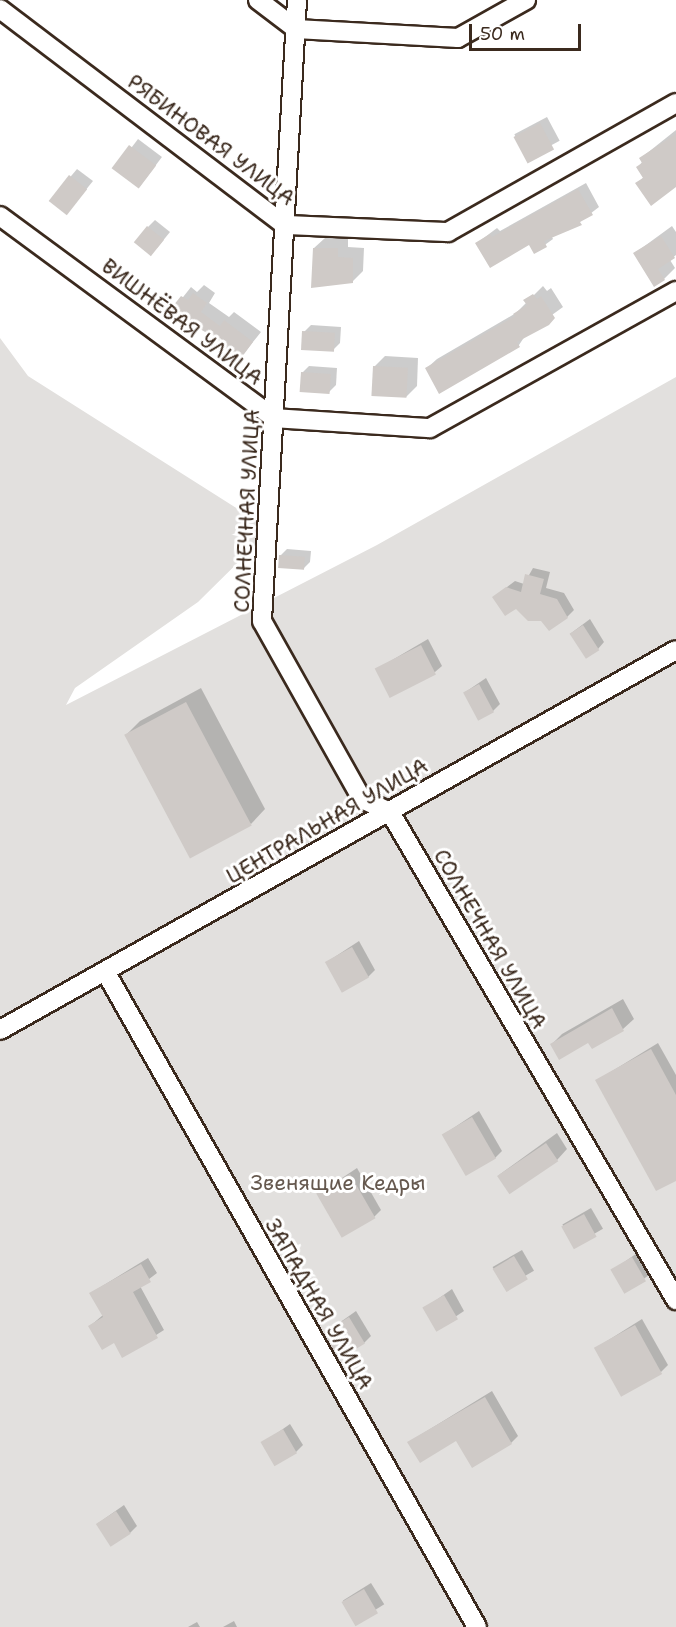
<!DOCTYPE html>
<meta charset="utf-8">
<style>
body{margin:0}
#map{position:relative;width:676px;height:1627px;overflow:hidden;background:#fff;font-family:"Shantell Sans",sans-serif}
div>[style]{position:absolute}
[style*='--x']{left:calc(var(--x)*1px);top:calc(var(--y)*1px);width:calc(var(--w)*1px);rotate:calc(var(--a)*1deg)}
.green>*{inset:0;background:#e2e0de}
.shadow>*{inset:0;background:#0003;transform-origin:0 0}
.building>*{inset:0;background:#cfcac7;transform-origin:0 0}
.roads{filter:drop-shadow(2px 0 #3b2a1e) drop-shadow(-2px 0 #3b2a1e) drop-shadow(0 2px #3b2a1e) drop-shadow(0 -2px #3b2a1e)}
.minor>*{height:18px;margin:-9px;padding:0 9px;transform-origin:9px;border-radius:9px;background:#fff}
span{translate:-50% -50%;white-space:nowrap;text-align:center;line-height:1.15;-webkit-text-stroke:6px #fff;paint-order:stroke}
.street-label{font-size:21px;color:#3b2a1e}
.park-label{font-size:21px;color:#65584e}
.scale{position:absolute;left:469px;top:24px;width:112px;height:27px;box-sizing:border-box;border:3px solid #3b2a1e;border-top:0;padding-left:8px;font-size:18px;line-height:21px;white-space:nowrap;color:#3b2a1e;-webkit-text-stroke:4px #fff;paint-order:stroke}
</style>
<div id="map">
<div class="green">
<i style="clip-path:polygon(0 338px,28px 376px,271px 530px,198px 602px,75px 688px,66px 705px,377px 545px,676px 377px,676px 1627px,0 1627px)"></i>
</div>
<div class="shadow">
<i style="left:547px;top:117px;width:27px;height:37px;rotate:62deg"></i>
<i style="clip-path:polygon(676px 130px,676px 185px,637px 183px,644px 177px,638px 167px,643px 161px,641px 158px)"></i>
<i style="left:138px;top:139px;width:30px;height:38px;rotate:37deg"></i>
<i style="clip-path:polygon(77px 169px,93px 181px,72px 207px,50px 201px)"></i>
<i style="clip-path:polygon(586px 183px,599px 207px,569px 230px,551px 235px,553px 239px,535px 252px,529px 243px,477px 243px,497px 228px,500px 231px)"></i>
<i style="clip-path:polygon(155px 220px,170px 232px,157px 248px,148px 227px)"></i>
<i style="clip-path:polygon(672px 226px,676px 232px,676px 255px,670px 260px,675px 268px,664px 279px,635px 253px)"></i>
<i style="clip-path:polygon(325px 238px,348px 238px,348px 247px,364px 248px,363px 271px,352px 282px,314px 248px)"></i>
<i style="clip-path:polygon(204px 285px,215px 293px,209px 303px,229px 317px,234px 312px,261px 332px,236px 363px,214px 336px,176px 306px,191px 287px,197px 292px)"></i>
<i style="clip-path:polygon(543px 286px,547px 291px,551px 288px,563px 307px,527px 333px,519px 345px,427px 368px,437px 359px,516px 313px)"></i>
<i style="clip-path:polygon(311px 325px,341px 327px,340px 343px,333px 350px,304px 332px)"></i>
<i style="clip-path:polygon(385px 356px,418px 358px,417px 386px,406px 397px,374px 367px)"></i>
<i style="clip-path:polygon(309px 366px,337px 368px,336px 385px,329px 392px,302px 373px)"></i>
<i style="clip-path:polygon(287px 549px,311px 551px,310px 562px,303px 569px,280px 556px)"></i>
<i style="clip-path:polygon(533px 568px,550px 572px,546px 588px,564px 593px,574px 610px,567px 617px,542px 620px,494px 597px,515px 581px,524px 584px)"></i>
<i style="clip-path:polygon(590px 619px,604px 642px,598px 649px,570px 634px)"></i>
<i style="clip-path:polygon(428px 639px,442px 666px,435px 672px,377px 669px)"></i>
<i style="clip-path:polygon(486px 678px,500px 704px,493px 711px,464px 693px)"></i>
<i style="clip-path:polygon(201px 688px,265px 809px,251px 824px,126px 735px,140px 721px)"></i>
<i style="clip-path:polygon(359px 941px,375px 970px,368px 977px,327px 962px)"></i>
<i style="clip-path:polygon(623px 999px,634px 1019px,623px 1029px,592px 1047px,588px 1041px,552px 1044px,562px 1034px)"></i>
<i style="clip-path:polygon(658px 1043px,676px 1075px,676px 1179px,596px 1081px)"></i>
<i style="clip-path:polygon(479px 1111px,502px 1151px,495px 1158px,443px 1135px)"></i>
<i style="clip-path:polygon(557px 1133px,567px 1149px,557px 1160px,499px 1175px)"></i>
<i style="clip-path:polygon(357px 1168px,381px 1210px,374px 1217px,318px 1194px)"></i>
<i style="left:591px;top:1208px;width:24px;height:33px;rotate:60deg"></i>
<i style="left:522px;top:1250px;width:24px;height:34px;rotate:60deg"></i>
<i style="clip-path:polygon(640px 1251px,652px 1273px,625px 1292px,613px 1270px)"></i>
<i style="clip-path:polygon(148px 1258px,157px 1273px,140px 1286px,164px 1330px,123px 1356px,114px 1341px,90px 1326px,103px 1315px,91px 1293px)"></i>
<i style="clip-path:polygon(452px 1289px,464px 1311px,437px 1329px,425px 1308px)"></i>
<i style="clip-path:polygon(356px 1311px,371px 1336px,364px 1343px,325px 1333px)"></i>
<i style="clip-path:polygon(642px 1319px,668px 1365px,661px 1372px,596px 1348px)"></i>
<i style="clip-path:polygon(492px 1391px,518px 1436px,511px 1443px,457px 1439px,409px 1442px)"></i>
<i style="clip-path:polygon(290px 1424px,303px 1445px,296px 1452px,263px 1443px)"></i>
<i style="clip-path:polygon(124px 1505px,137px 1526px,130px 1533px,97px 1524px)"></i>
<i style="left:371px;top:1583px;width:25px;height:33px;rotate:58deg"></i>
<i style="clip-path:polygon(234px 1621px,237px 1627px,223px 1627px)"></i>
<i style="clip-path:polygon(197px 1622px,200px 1627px,188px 1627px)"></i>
</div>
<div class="building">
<i style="left:540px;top:123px;width:30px;height:30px;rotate:62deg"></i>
<i style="clip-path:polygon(676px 134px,676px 187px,651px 206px,635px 183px,643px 178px,636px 167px,642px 163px,639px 158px)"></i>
<i style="left:129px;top:145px;width:34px;height:29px;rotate:37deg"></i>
<i style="left:69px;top:175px;width:23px;height:33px;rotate:38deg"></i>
<i style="clip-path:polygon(578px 189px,593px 215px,580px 222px,582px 225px,544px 241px,547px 247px,534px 254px,529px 245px,490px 268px,475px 243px,490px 234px,492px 237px)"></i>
<i style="left:147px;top:226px;width:22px;height:21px;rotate:39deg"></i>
<i style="clip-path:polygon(661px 236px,675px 258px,658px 269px,665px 280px,654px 287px,633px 253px)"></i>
<i style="clip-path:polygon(313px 248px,338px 248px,338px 257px,353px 258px,353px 283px,311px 288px)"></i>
<i style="clip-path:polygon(193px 293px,207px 303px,201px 312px,220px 326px,224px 320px,253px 342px,236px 365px,207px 343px,212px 336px,176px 315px,179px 310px,173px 306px,181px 296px,188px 300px)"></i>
<i style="clip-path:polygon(533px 294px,537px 299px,541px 296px,555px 318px,549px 325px,517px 342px,520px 347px,439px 394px,425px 368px,515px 316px,513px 314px,527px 305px,523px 300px)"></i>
<i style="left:302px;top:331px;width:33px;height:19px;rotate:3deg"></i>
<i style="left:373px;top:366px;width:35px;height:30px;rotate:3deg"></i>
<i style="left:301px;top:372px;width:30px;height:20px;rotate:4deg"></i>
<i style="left:279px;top:555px;width:26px;height:13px;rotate:4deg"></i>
<i style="clip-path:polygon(525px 574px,544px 579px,540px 594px,557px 599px,568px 618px,549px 631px,541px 621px,528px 621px,516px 609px,505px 616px,492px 597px,506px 587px,521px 592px)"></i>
<i style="left:583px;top:625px;width:30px;height:16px;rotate:57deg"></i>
<i style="left:421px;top:645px;width:33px;height:52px;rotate:63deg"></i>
<i style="left:479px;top:684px;width:32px;height:18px;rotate:62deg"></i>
<i style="left:186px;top:702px;width:140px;height:70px;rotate:62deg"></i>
<i style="left:352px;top:947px;width:35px;height:31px;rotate:61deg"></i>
<i style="clip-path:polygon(612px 1008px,624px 1031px,592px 1049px,588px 1043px,559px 1060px,550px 1044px)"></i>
<i style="clip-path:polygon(651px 1049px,676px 1095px,676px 1181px,656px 1191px,595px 1080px)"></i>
<i style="left:472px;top:1117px;width:48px;height:35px;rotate:60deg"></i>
<i style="left:546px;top:1143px;width:22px;height:59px;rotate:56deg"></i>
<i style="left:350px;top:1174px;width:51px;height:39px;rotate:60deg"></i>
<i style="left:584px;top:1214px;width:26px;height:26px;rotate:61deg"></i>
<i style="left:514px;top:1256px;width:27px;height:25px;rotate:59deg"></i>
<i style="left:632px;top:1257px;width:28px;height:25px;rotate:60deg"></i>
<i style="clip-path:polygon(141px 1264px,151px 1282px,133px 1292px,158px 1338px,122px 1358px,114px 1343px,102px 1350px,88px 1326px,103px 1317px,89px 1293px)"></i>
<i style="left:444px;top:1295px;width:28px;height:25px;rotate:60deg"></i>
<i style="left:349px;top:1317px;width:31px;height:31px;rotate:59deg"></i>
<i style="left:635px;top:1325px;width:56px;height:47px;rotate:61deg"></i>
<i style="clip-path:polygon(485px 1397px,512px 1444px,472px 1468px,456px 1441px,420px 1463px,407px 1442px)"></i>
<i style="left:283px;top:1429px;width:28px;height:26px;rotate:60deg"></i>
<i style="left:116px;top:1511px;width:27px;height:24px;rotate:57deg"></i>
<i style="left:364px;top:1589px;width:28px;height:26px;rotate:60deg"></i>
</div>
<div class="roads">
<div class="minor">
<i style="--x:258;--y:0;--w:48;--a:37.3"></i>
<i style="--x:296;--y:29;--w:162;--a:3.2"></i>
<i style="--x:458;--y:38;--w:78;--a:-29.2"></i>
<i style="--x:297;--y:0;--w:622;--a:93.23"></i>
<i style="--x:262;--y:621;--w:204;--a:60.7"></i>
<i style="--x:362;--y:799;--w:31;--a:25"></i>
<i style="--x:390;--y:812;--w:566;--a:59.63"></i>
<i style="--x:0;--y:9;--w:358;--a:37.2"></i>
<i style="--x:285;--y:225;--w:163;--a:2.5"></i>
<i style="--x:448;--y:232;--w:262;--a:-29.5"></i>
<i style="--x:0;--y:216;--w:340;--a:36.4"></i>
<i style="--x:274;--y:418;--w:156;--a:3.7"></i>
<i style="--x:430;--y:428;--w:282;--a:-29.1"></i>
<i style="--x:105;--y:971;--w:754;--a:60.44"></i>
<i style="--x:0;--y:1030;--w:775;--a:-29.34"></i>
</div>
</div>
<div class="street-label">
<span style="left:211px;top:140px;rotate:37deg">РЯБИНОВАЯ УЛИЦА</span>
<span style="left:182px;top:322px;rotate:37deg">ВИШНЁВАЯ УЛИЦА</span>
<span style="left:247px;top:511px;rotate:-87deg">СОЛНЕЧНАЯ УЛИЦА</span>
<span style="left:327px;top:821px;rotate:-30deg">ЦЕНТРАЛЬНАЯ УЛИЦА</span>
<span style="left:490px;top:939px;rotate:60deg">СОЛНЕЧНАЯ УЛИЦА</span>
<span style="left:319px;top:1304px;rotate:60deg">ЗАПАДНАЯ УЛИЦА</span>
</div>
<div class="park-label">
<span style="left:338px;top:1183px">Звенящие Кедры</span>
</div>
<div class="scale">50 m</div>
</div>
